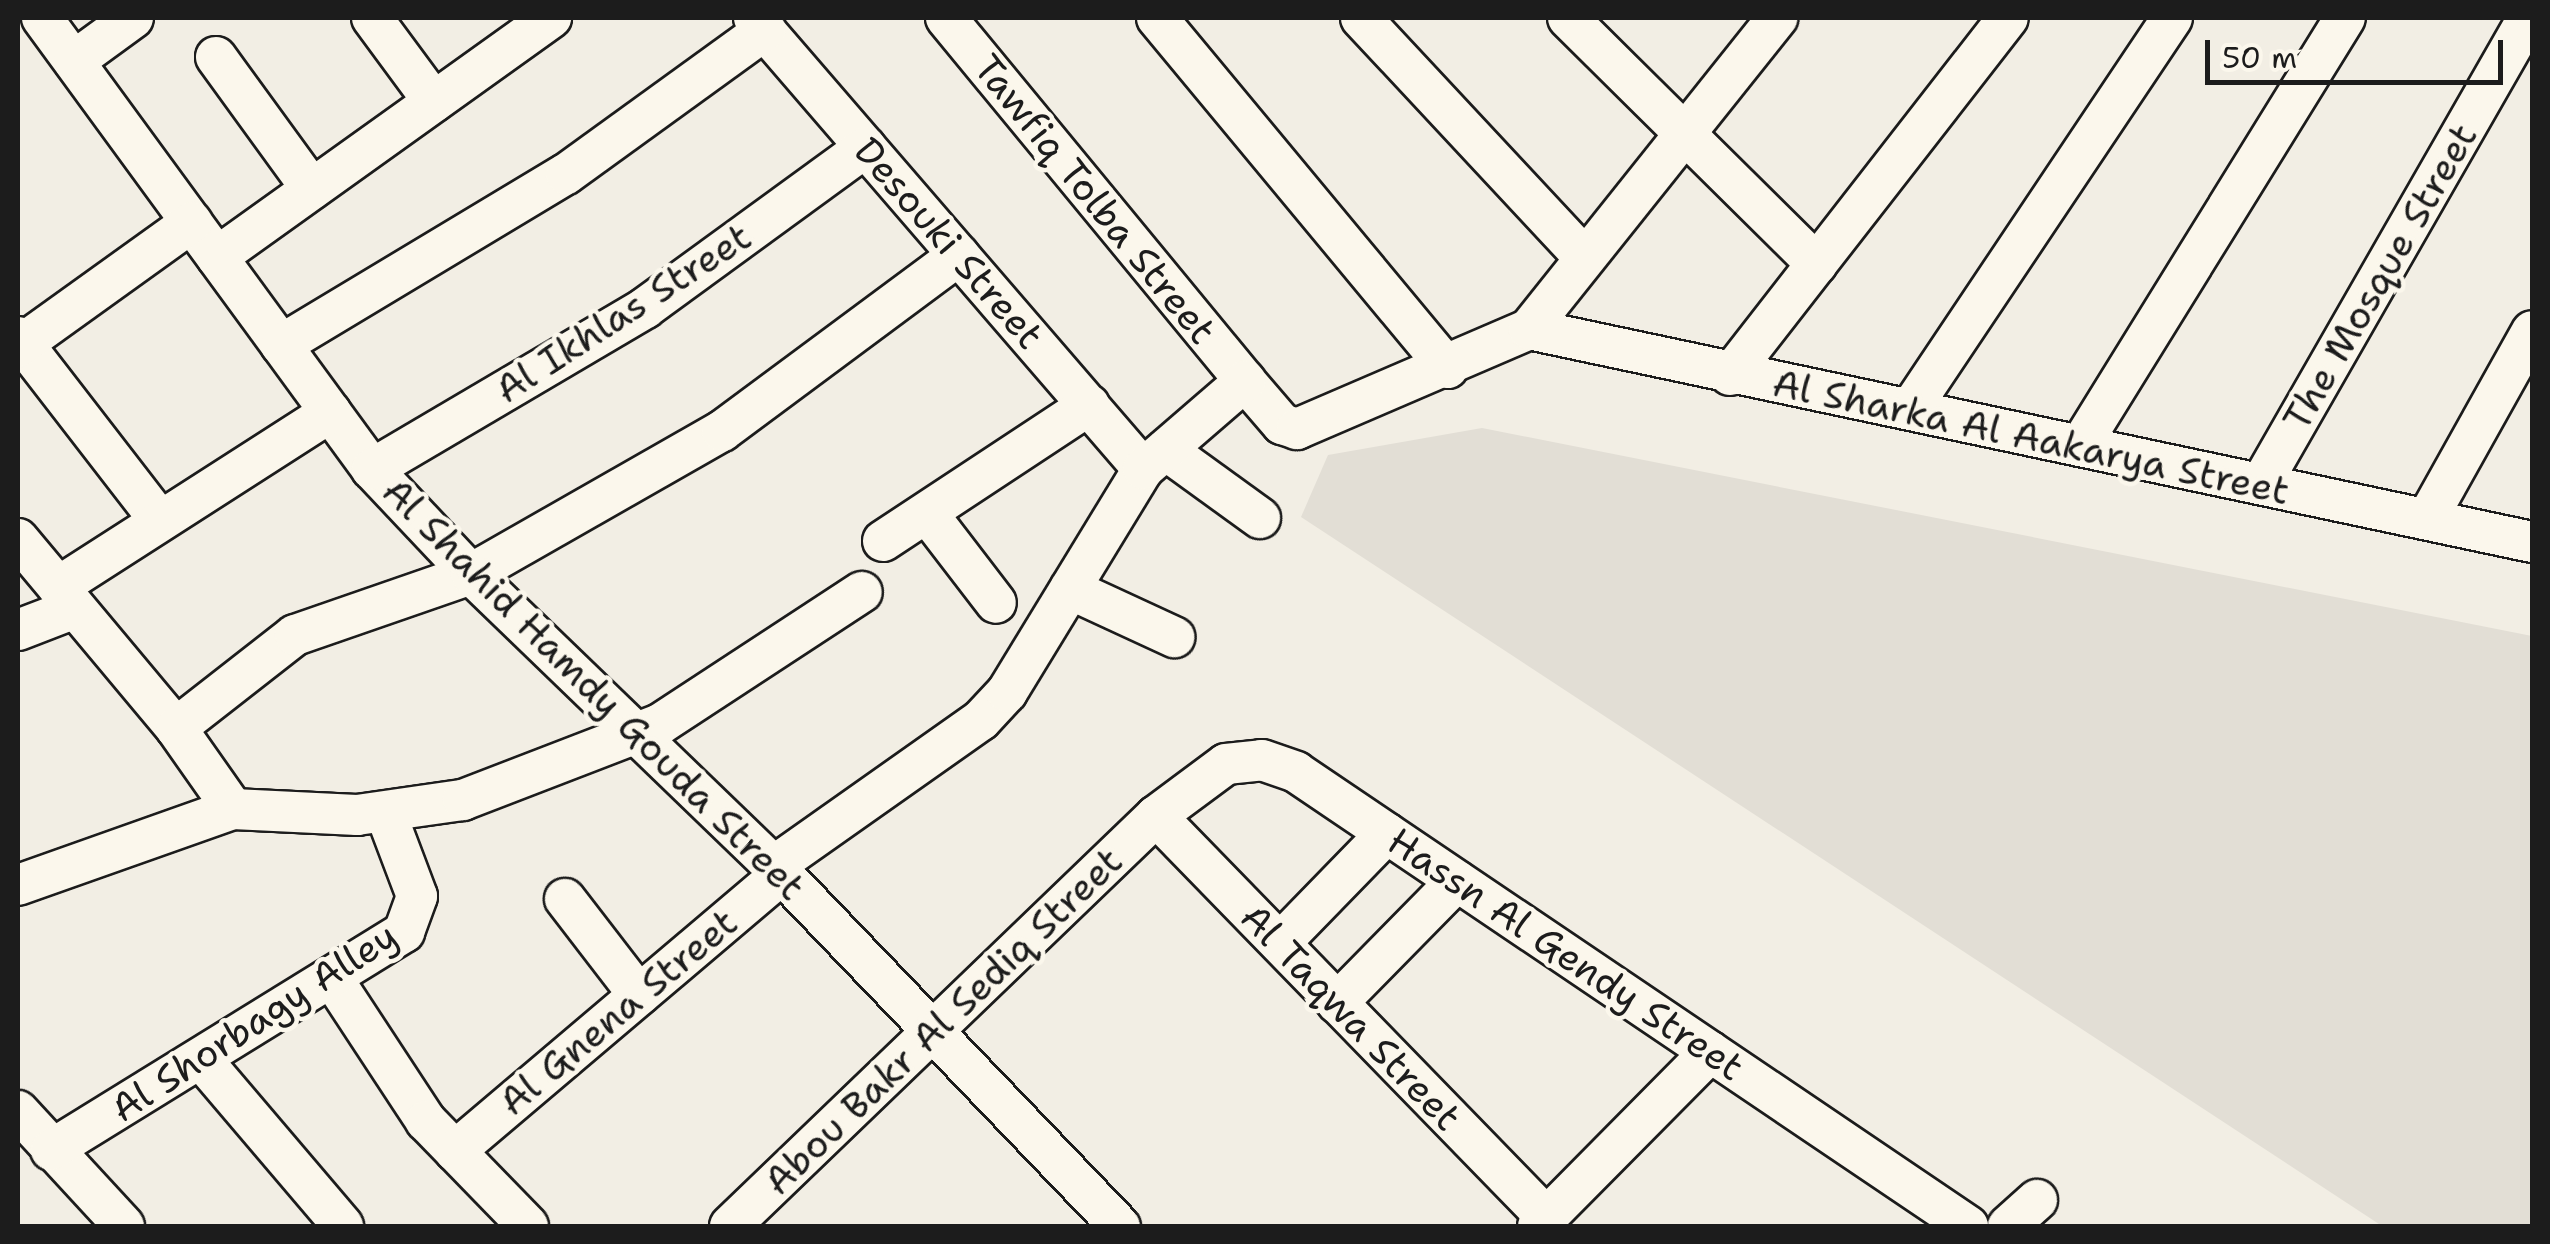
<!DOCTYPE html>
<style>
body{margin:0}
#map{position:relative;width:2550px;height:1244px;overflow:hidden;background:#f2eee4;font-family:"Shantell Sans",sans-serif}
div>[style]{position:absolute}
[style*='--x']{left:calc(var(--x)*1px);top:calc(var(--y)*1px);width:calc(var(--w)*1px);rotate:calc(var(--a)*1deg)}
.built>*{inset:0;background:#e2ded5}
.roads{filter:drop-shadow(2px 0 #1c1c1c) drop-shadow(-2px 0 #1c1c1c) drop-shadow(0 2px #1c1c1c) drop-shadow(0 -2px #1c1c1c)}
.minor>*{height:40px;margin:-20px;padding:0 20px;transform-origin:20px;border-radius:20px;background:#fbf7ec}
span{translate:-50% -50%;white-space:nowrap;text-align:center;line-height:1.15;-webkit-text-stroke:9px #fbf7ec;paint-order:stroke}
.street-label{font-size:38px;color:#1c1c1c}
.frame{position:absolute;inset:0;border:20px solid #1c1c1c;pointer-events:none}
.scale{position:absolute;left:2205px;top:40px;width:298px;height:45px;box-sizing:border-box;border:5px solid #1c1c1c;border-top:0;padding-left:12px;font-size:30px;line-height:35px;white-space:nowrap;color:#1c1c1c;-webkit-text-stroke:8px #fbf7ec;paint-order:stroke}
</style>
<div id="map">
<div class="built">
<i style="clip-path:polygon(1482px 428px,2532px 636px,2532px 1226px,2382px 1226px,1301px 517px,1328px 455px)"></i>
</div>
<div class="roads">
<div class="minor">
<i style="--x:42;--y:18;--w:559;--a:53.81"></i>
<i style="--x:372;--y:469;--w:144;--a:46.7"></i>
<i style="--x:471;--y:574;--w:432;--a:44"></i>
<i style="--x:782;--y:874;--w:488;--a:46.2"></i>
<i style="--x:372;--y:18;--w:104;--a:53.6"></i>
<i style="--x:754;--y:18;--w:596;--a:49.22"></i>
<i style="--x:946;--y:18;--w:470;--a:50.5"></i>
<i style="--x:1245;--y:381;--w:57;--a:49.3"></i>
<i style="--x:1282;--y:424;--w:16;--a:18"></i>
<i style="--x:1297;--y:429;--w:253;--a:-23.3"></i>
<i style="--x:1529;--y:329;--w:398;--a:-51.4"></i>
<i style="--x:1157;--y:18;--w:455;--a:50.3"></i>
<i style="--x:1361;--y:18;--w:328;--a:47"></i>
<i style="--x:1568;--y:18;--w:350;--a:44.7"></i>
<i style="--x:216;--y:57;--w:163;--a:54"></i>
<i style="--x:74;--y:61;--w:73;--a:-36.1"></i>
<i style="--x:217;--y:257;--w:411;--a:-35.6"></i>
<i style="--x:1529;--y:329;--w:1025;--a:11.99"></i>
<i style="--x:18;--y:337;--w:232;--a:52.3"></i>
<i style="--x:281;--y:345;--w:332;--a:-31"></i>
<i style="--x:566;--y:174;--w:246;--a:-35.9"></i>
<i style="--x:18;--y:347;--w:214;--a:-35.7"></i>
<i style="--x:1730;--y:375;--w:452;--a:-52.1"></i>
<i style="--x:1911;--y:408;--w:469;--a:-56.2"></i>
<i style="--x:2080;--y:446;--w:503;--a:-58.24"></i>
<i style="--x:1166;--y:450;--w:116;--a:35.9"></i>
<i style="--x:372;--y:469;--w:317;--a:-30.5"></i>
<i style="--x:645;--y:308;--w:273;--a:-36.1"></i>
<i style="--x:2261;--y:484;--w:537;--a:-60.19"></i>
<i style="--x:927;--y:513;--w:113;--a:52.5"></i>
<i style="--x:2427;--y:519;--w:215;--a:-60.8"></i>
<i style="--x:18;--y:539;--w:246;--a:50.1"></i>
<i style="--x:176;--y:728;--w:99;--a:54.9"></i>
<i style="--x:883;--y:541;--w:247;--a:-33.4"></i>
<i style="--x:58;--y:587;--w:324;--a:-32.7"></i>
<i style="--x:1070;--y:589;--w:115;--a:24.8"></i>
<i style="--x:18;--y:630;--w:61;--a:-21.1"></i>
<i style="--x:176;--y:728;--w:151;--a:-38"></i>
<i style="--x:295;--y:635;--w:186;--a:-19.1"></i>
<i style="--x:471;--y:574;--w:289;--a:-29.7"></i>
<i style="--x:722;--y:431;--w:295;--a:-36.6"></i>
<i style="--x:1156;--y:816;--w:561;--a:45.79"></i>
<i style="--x:774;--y:866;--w:253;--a:-35.2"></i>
<i style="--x:981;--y:720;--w:38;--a:-47"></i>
<i style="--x:1007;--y:692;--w:261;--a:-58.6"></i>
<i style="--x:1143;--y:469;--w:135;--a:-40.8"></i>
<i style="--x:18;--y:885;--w:228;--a:-19.5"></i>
<i style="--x:233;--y:809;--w:124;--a:2.8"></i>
<i style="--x:357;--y:815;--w:107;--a:-8.1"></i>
<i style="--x:463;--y:800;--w:211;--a:-21.1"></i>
<i style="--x:660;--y:724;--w:241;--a:-33.2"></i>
<i style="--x:565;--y:899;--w:121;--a:52.4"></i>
<i style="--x:1280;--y:943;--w:153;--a:-45.8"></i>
<i style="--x:332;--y:978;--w:171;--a:56.7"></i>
<i style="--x:426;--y:1121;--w:146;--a:45.8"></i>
<i style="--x:1337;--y:1003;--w:171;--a:-45.5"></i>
<i style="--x:201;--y:1059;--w:219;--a:49.6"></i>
<i style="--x:18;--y:1111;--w:156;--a:47.3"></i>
<i style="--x:51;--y:1150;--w:415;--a:-31.7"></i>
<i style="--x:404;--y:932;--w:38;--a:-70"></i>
<i style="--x:417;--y:896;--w:88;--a:-110.7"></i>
<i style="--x:455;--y:1151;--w:429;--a:-40.3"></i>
<i style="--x:730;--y:1226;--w:591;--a:-43.9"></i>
<i style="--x:1156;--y:816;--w:87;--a:-36.6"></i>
<i style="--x:1226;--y:764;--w:36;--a:-6"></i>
<i style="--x:1262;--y:760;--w:36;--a:19"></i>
<i style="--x:1296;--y:772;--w:811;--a:34.04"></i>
<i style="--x:1538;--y:1226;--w:245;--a:-45.3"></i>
<i style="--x:2008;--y:1226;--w:39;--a:-42"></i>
</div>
</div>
<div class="street-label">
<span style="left:1095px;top:199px;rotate:51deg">Tawfiq Tolba Street</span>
<span style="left:949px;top:243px;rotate:49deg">Desouki Street</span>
<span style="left:2380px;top:277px;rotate:-60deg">The Mosque Street</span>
<span style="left:623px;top:313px;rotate:-33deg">Al Ikhlas Street</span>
<span style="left:2031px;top:437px;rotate:12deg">Al Sharka Al Aakarya Street</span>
<span style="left:594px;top:689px;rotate:45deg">Al Shahid Hamdy Gouda Street</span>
<span style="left:1566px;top:954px;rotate:34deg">Hassn Al Gendy Street</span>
<span style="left:618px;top:1012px;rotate:-40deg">Al Gnena Street</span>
<span style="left:1351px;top:1017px;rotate:46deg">Al Taqwa Street</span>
<span style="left:943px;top:1021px;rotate:-44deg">Abou Bakr Al Sediq Street</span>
<span style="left:254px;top:1022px;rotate:-33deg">Al Shorbagy Alley</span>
</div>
<div class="frame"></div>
<div class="scale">50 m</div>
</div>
